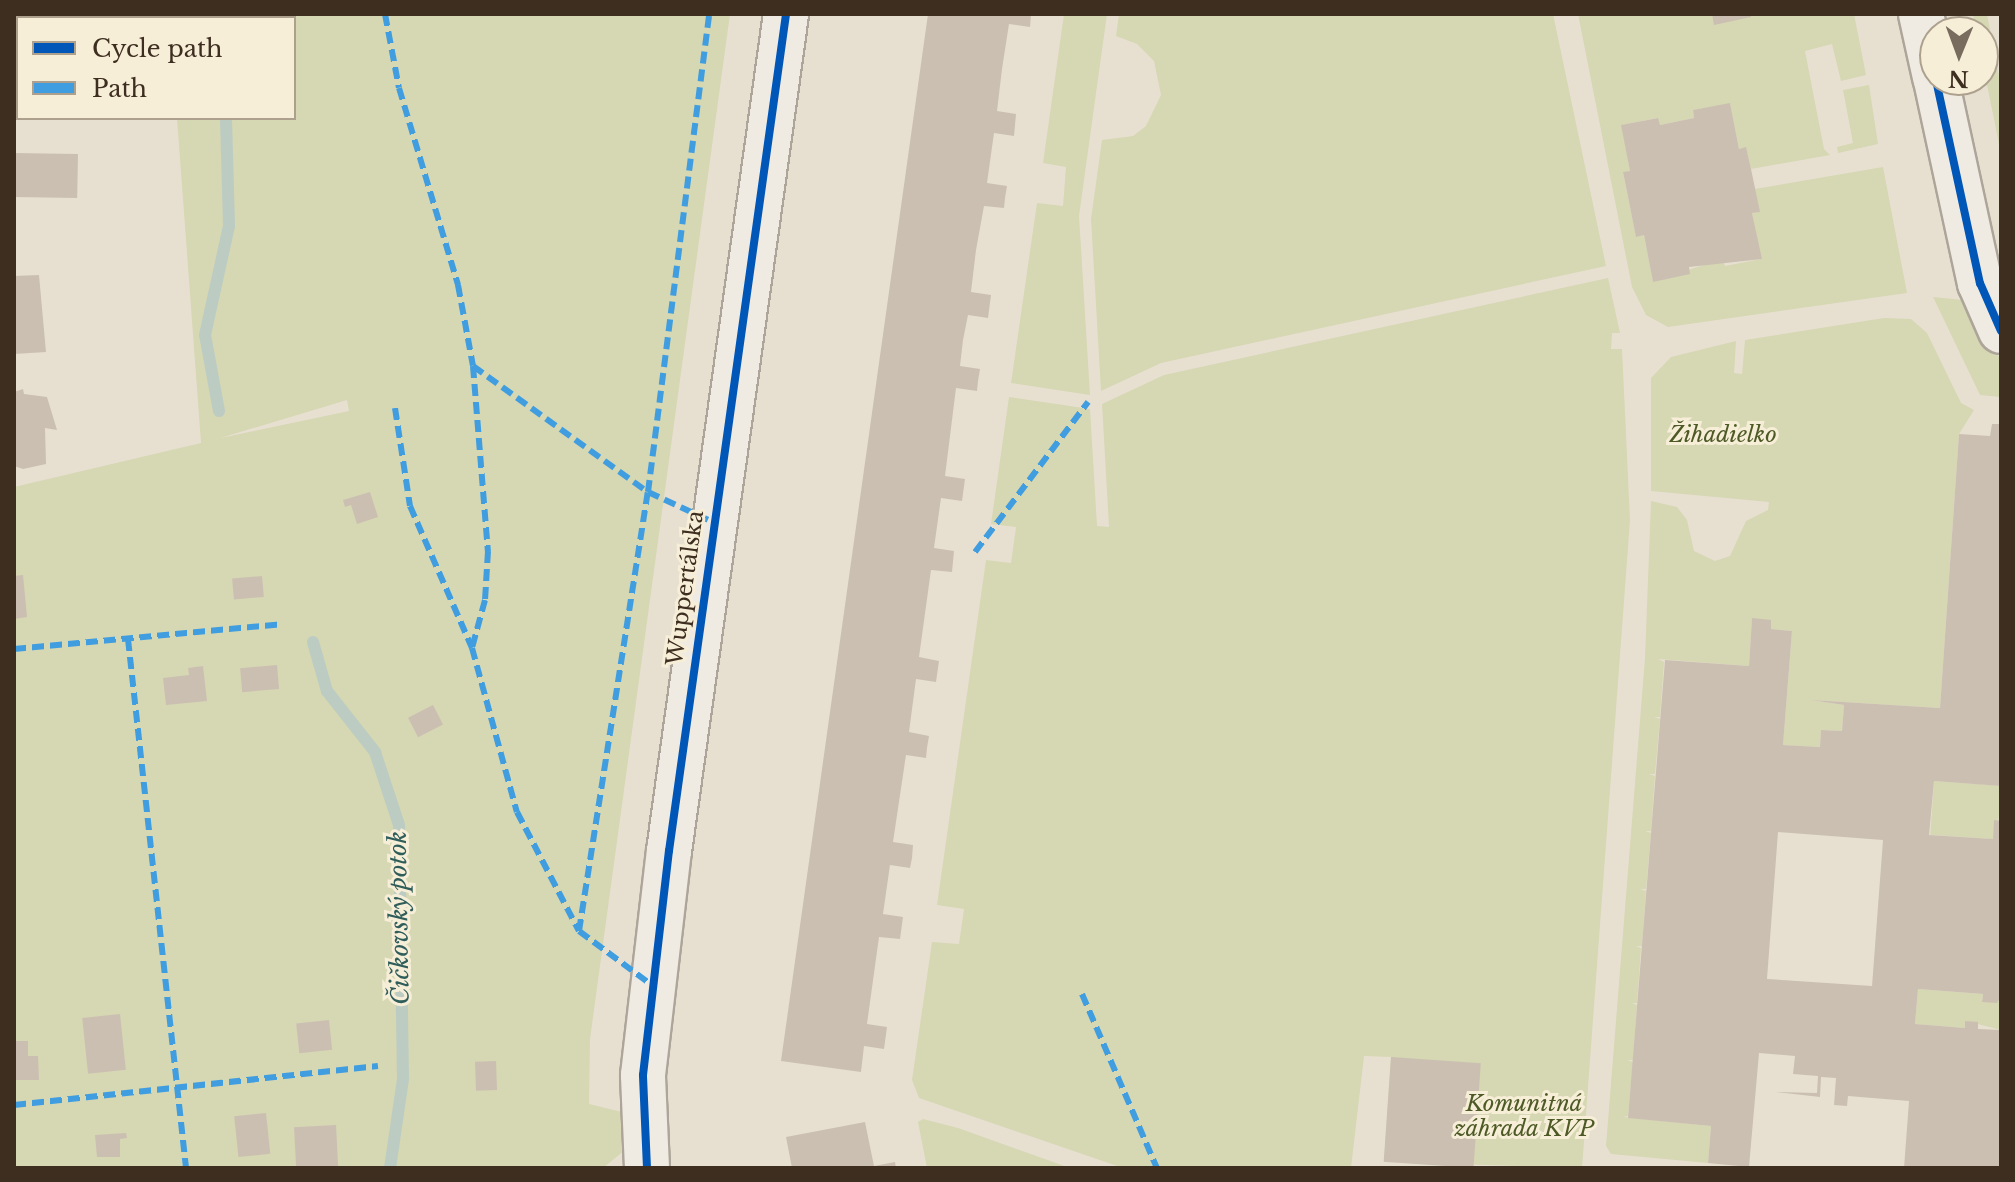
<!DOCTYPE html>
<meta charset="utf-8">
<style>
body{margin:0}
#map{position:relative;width:2015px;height:1182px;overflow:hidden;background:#e7e0d1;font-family:"Libre Baskerville",serif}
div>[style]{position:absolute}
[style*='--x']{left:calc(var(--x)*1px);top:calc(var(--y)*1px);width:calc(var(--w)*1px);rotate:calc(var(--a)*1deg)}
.green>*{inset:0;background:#d6d7b3;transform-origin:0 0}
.stream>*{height:12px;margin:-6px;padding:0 6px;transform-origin:6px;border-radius:6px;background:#bcccc2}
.building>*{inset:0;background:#cbbfb2;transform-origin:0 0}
.roads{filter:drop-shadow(2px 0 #ada599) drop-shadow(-2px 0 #ada599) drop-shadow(0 2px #ada599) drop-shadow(0 -2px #ada599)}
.minor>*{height:44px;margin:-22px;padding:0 22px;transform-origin:22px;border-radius:22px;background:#efebe3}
.quiet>*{height:6px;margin-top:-3px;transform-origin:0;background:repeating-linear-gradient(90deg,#3f9de0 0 12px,transparent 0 18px)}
.cycleway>*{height:8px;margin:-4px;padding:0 4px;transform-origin:4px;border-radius:4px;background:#0057b8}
span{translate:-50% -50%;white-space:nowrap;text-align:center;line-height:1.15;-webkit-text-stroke:6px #f7eed8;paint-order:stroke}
.park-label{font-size:22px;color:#4d5a26;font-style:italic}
.street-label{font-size:22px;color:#3d2e20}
.water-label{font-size:24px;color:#2f5d5a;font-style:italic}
.frame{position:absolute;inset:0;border:16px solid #3d2e20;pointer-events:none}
.legend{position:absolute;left:16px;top:16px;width:280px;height:104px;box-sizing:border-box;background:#f7eed8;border:2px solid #ada18e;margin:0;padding:10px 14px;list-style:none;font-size:24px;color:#3d2e20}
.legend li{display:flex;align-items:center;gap:16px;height:40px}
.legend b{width:40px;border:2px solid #ada18e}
.north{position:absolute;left:1919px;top:16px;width:80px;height:80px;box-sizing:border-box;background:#f7eed8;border:2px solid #ada18e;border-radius:50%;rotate:181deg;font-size:22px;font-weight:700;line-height:32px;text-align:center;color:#3d2e20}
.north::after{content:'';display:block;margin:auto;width:28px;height:36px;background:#786c5e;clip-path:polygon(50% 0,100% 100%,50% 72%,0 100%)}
</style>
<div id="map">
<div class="green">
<i style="clip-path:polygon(evenodd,170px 14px,730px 14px,590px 1039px,589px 1104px,622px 1112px,625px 1150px,603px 1168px,14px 1168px,14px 487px,201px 443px,177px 118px,294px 118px,294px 18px,170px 14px,347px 400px,349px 411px,216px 439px,217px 439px,347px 400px)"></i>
<i style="clip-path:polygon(1064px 14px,1107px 14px,1079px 216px,1090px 395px,1011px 383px,1037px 203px,1063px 206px,1066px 167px,1043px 163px)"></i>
<i style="clip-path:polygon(1119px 14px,1553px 14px,1606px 266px,1161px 363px,1101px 391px,1091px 219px,1102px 140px,1133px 136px,1146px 126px,1161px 95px,1154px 61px,1137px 44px,1116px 36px)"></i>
<i style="clip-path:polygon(1578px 14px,1712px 14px,1715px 24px,1750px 14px,1854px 14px,1866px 75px,1841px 81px,1832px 44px,1805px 51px,1824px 149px,1830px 155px,1751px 169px,1746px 148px,1739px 149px,1730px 104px,1693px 110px,1694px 118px,1660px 125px,1657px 118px,1622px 125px,1630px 171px,1623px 173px,1636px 236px,1644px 235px,1653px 281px,1723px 259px,1725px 266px,1761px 259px,1752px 213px,1759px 212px,1755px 189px,1883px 167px,1907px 293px,1668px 327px,1646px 315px,1632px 287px)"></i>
<i style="clip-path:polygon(1973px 14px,1987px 14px,2001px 86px,2001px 154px,1983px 65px,1983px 32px,1976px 32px)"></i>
<i style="clip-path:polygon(1869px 85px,1878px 144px,1838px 153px,1837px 147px,1853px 143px,1843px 90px)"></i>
<i style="clip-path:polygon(1608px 278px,1620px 333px,1612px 333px,1611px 349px,1622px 349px,1630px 520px,1582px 1168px,1384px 1162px,1391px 1057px,1364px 1056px,1351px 1168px,1123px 1168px,919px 1098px,912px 1080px,932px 942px,959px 944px,964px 909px,937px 905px,986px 560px,1011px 563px,1016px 527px,991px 524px,1009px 397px,1090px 409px,1097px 526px,1109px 527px,1102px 404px,1164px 375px)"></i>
<i style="clip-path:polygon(1933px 297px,1963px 300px,1988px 347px,2001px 358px,2001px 397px,1980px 395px)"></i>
<i style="clip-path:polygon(1884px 318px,1911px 319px,1927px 333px,1961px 403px,1974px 410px,1959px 434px,1940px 708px,1811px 700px,1844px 705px,1842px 731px,1821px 730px,1820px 747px,1783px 745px,1792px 631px,1771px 629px,1752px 618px,1749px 666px,1658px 659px,1664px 662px,1660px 717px,1654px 717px,1660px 719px,1655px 774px,1649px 774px,1655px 776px,1651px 831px,1645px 831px,1651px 833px,1646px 889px,1640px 889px,1646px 891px,1642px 946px,1636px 946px,1641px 948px,1637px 1003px,1632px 1003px,1637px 1005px,1633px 1060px,1627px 1060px,1633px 1062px,1628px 1116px,1623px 1117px,1711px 1126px,1708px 1163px,1611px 1154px,1606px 1146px,1645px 658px,1651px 501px,1677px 507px,1687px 520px,1694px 551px,1715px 561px,1730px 556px,1746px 521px,1768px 510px,1769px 502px,1651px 491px,1651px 378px,1671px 357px,1736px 341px,1734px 373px,1742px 374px,1745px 340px)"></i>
<i style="left:1934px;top:781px;width:67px;height:54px;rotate:4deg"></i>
<i style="clip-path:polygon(1918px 989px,1983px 994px,1982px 1001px,2001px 996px,2001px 1030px,1966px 1021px,1965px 1028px,1915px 1024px)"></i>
<i style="clip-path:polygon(923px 1119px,958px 1128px,1070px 1168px,927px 1168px,918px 1122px)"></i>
</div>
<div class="stream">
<i style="--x:223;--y:14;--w:4;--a:90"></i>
<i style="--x:219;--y:411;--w:77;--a:-100.4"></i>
<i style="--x:205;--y:335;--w:112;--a:-77.6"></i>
<i style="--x:229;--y:226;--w:108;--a:-91.6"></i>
<i style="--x:313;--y:642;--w:51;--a:74.1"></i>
<i style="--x:327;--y:691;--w:78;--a:51.8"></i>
<i style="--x:375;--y:752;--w:77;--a:71.8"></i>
<i style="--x:399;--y:825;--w:254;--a:89.1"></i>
<i style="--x:403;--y:1079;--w:90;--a:98.3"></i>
</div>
<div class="building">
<i style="clip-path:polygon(928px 14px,1031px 14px,1030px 27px,1009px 24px,1002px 69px,997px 111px,1016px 114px,1014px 136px,994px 133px,987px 183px,1007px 186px,1005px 198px,1004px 208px,984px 206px,976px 250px,971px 292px,991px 295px,988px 318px,968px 315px,963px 340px,960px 366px,980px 369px,978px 381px,977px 391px,956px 388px,945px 476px,965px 479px,962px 501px,941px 498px,934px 548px,954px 551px,952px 572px,931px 570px,919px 657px,939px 661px,936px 682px,916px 679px,909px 732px,929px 736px,927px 748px,926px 758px,906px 755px,893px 842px,913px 845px,912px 858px,910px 868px,890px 865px,883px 914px,903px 917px,900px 939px,879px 937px,867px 1024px,887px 1027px,884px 1049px,864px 1046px,861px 1072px,781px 1061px)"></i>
<i style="clip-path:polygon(1712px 14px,1750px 14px,1751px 17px,1714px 25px)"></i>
<i style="clip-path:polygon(1730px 103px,1739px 149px,1746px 147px,1751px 169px,1760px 212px,1752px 213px,1762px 259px,1689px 267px,1690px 274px,1653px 282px,1644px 235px,1636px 237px,1623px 172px,1630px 171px,1621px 125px,1658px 118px,1660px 125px,1694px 118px,1693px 110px)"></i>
<i style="left:14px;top:153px;width:64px;height:44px;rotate:1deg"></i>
<i style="clip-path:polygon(39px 275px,46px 352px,14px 354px,14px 276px)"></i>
<i style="clip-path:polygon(23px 389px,24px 394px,47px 397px,57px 430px,45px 428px,46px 464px,23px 469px,14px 466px,14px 392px)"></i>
<i style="clip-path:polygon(evenodd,1992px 424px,2001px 424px,2001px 786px,1934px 781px,1929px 835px,1993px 839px,1994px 820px,2001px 821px,2001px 996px,1997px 1003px,1982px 1002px,1983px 994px,1918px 989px,1915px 1024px,1965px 1028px,1965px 1021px,1978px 1022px,1978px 1029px,2001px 1030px,2001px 1168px,1904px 1168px,1909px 1101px,1848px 1096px,1847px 1106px,1834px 1105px,1836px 1078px,1821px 1077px,1820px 1097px,1776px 1092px,1817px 1093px,1818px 1076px,1793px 1074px,1795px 1056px,1759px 1053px,1749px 1167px,1708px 1163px,1711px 1126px,1628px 1118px,1665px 660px,1749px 666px,1752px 618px,1771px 620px,1771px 629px,1792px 631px,1783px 745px,1820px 747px,1821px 730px,1842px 731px,1844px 705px,1811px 700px,1940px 708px,1959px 434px,1990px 436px,1992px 424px,1778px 832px,1883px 840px,1872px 986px,1767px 979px,1778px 832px)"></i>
<i style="clip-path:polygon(370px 492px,378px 517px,357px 524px,351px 505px,345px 507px,343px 500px)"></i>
<i style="clip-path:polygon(23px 575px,27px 617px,14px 619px,14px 576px)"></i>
<i style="left:262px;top:576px;width:21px;height:30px;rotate:85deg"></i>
<i style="left:277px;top:665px;width:24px;height:37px;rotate:85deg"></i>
<i style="clip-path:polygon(203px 666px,207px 701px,166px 705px,163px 678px,189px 675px,188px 668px)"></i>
<i style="left:433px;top:705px;width:22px;height:28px;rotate:63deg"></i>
<i style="left:120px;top:1014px;width:56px;height:38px;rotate:84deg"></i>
<i style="left:329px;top:1020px;width:30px;height:33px;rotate:84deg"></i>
<i style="clip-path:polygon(14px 1041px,28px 1041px,28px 1056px,38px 1056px,39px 1080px,14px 1080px)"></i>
<i style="left:1391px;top:1057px;width:90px;height:105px;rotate:4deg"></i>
<i style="left:496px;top:1061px;width:29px;height:21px;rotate:88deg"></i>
<i style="left:266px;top:1113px;width:41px;height:32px;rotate:84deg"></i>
<i style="clip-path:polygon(865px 1122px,874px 1166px,895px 1162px,896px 1168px,792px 1168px,786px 1137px)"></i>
<i style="left:336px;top:1125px;width:42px;height:42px;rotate:87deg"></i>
<i style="clip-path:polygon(126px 1133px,127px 1138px,120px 1139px,120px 1157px,97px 1157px,95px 1135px)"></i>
</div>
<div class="roads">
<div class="minor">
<i style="--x:1921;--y:14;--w:65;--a:77.5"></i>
<i style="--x:1936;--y:80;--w:208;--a:77.8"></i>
<i style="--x:1980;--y:283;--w:52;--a:66.4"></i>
<i style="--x:647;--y:1168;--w:93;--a:-92.5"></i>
<i style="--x:643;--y:1075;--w:226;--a:-83.4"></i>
<i style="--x:669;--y:851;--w:845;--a:-82.04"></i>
</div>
</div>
<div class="quiet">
<i style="--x:385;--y:14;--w:75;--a:79.3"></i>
<i style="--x:399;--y:88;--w:206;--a:73.3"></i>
<i style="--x:458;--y:285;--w:82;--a:79.5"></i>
<i style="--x:473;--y:366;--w:186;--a:85.4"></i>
<i style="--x:488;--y:551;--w:49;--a:93.5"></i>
<i style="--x:485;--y:600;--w:50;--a:105.2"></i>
<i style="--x:473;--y:366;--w:216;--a:35.8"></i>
<i style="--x:648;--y:492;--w:72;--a:24.8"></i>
<i style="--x:395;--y:408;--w:99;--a:81.3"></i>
<i style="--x:410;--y:506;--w:155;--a:66.4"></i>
<i style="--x:472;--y:648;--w:170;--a:74.7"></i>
<i style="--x:517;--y:812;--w:134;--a:62.5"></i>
<i style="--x:579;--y:931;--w:92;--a:36.6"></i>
<i style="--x:975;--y:552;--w:188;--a:-53"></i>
<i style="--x:128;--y:639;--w:532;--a:83.74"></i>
<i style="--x:14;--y:649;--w:269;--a:-5.3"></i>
<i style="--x:579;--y:931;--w:444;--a:-81.1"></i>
<i style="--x:648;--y:492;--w:482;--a:-82.7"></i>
<i style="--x:1082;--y:994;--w:189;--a:66.7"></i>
<i style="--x:14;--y:1105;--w:366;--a:-6.1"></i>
</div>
<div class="cycleway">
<i style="--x:1936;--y:80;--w:208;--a:77.8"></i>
<i style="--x:1980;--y:283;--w:52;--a:66.4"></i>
<i style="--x:647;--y:1168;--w:93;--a:-92.5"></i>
<i style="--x:643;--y:1075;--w:226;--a:-83.4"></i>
<i style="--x:669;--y:851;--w:845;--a:-82.04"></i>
</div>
<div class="park-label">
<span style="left:1723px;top:435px">Žihadielko</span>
<span style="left:1524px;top:1116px">Komunitná<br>záhrada KVP</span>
</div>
<div class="street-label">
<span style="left:685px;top:588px;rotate:-82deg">Wuppertálska</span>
</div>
<div class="water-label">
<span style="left:399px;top:918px;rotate:-91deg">Čičkovský potok</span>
</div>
<div class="frame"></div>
<ul class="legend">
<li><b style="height:10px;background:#0057b8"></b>Cycle path</li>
<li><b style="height:10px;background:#3f9de0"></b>Path</li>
</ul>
<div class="north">N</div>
</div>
